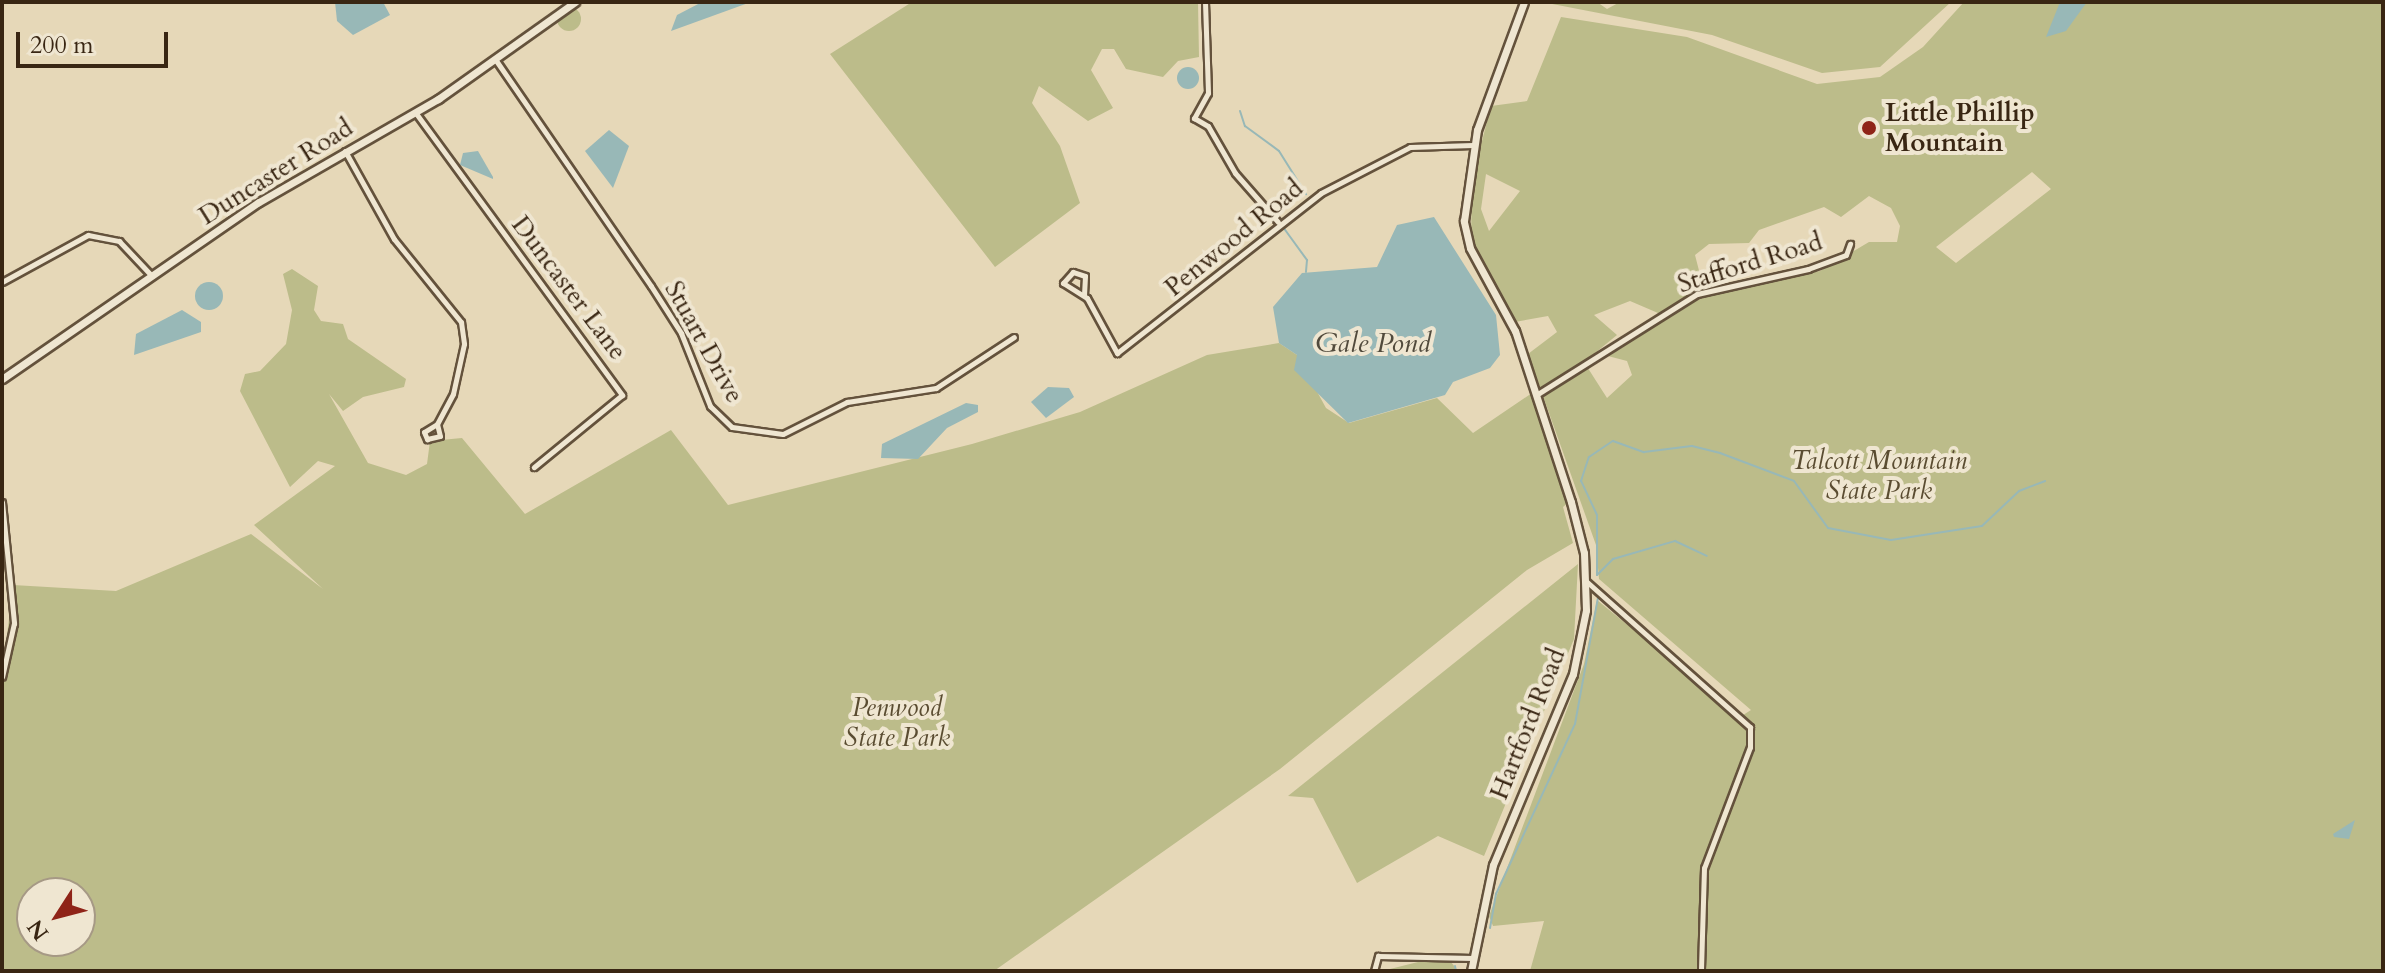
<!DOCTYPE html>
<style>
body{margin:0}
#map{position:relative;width:2385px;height:973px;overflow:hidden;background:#e6d8b8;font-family:Cardo,serif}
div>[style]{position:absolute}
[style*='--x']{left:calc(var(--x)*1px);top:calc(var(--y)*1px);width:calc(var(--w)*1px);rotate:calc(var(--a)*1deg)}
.green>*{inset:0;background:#bcbc8a}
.round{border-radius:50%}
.water>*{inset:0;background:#98b8b7}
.stream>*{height:2px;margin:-1px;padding:0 1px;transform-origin:1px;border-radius:1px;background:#98b8b7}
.roads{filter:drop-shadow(2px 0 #64523c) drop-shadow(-2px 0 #64523c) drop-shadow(0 2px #64523c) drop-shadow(0 -2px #64523c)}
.street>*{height:5px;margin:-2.5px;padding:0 2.5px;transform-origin:2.5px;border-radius:2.5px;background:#efe6d1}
.secondary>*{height:7px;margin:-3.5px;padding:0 3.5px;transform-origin:3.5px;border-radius:3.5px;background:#efe6d1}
.dots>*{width:22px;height:22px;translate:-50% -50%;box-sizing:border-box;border:4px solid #efe6d1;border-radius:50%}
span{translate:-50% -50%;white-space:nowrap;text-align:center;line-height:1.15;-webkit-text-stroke:8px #efe6d1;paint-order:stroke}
.poi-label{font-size:26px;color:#392613;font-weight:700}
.left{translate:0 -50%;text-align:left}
.street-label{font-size:26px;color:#392613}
.park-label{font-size:26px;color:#5a4c31;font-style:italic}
.water-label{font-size:28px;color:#514a3c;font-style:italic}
.frame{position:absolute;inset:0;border:4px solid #392613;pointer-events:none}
.north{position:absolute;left:16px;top:877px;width:80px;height:80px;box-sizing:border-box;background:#efe6d1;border:2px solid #a69985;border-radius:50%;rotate:234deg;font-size:22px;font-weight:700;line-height:32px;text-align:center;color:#392613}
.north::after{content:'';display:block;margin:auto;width:28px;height:36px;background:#8f2418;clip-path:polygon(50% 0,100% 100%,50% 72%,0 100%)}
.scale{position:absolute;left:16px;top:32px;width:152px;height:36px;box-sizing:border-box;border:4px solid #392613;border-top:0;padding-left:10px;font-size:24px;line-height:28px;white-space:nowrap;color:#392613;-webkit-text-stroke:6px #efe6d1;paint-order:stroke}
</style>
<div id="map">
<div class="green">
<i style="clip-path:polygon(912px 2px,1198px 2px,1199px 57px,1178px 61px,1163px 77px,1126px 69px,1114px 49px,1102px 49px,1091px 70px,1113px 108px,1088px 121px,1039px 86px,1032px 103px,1060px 146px,1080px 203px,995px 267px,830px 54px)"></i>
<i style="clip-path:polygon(1542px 2px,1597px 2px,1607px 9px,1620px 2px,1951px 2px,1880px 67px,1822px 73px,1712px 35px)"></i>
<i style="clip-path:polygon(evenodd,1964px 2px,2383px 2px,2383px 971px,1530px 971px,1544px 921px,1493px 926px,1489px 916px,1584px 664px,1597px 600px,1740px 717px,1751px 710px,1599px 579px,1596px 545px,1528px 354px,1557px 332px,1548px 316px,1515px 322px,1471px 239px,1472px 180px,1491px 106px,1527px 101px,1561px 17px,1687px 37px,1817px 84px,1880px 77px,1923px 47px,1964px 2px,2032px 172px,2051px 189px,1956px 263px,1936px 247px,2032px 172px,1964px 2px,1486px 174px,1520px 191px,1489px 231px,1481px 209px,1486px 174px,1964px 2px,1869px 196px,1891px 208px,1900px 226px,1897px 242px,1869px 242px,1820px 271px,1705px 294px,1695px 255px,1709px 244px,1749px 243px,1759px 230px,1824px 207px,1841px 217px,1869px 196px,1964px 2px,1630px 301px,1665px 316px,1604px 355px,1627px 361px,1632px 375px,1607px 398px,1584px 362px,1617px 335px,1594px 315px,1630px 301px)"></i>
<i class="round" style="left:557px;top:7px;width:24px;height:24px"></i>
<i style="clip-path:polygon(evenodd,292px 269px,318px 286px,314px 310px,321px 321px,343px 324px,348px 339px,406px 379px,404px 387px,363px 397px,343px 411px,329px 394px,368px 463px,406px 475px,427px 464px,430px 441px,462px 438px,525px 514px,671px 430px,728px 505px,972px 444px,1080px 412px,1207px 355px,1279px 343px,1297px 355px,1326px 408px,1349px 423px,1437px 398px,1473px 433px,1532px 393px,1570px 501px,1563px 507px,1573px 543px,1527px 570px,1280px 769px,994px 971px,2px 971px,2px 677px,13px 585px,116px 591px,251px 534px,323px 589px,254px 525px,335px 466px,318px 461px,290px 487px,240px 391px,245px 374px,260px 371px,286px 344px,292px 310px,283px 274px,292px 269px,32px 893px,80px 893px,80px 941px,32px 941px,32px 893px)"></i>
<i style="clip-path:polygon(1578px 564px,1574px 639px,1484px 856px,1438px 836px,1357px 883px,1313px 798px,1288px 796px)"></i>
<i style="clip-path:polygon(1422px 961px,1451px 962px,1458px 971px,1382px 971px)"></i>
</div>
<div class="water">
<i style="clip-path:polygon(335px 2px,383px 2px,390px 15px,353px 35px,337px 21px)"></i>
<i style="clip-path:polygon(702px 2px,751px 2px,671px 31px,677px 15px)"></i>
<i style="clip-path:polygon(2060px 2px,2087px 2px,2066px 31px,2046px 37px)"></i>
<i class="round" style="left:1177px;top:67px;width:22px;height:22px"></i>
<i style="clip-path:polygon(609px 130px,629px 146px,613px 188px,585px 151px)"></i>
<i style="clip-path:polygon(478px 151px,493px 177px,493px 179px,460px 165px,463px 153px)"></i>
<i style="clip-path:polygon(1434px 217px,1496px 315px,1500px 355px,1490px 368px,1453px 382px,1445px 395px,1348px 423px,1294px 370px,1297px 355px,1279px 343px,1273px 307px,1302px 273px,1377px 267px,1397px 225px)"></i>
<i class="round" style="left:195px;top:282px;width:28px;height:28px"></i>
<i style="clip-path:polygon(182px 310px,201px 322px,201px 332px,134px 355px,136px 334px)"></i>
<i style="clip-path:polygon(1048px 387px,1069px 388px,1074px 397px,1046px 418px,1031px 402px)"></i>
<i style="clip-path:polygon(966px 403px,978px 405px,978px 412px,947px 428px,918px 459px,881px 458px,882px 444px)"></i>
<i style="clip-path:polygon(2355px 820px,2349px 839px,2334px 837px,2333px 834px)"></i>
</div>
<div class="stream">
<i style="--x:1240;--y:111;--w:16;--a:72"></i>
<i style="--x:1245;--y:126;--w:42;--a:36.3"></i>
<i style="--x:1279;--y:151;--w:51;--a:57.9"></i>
<i style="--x:1283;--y:227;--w:41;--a:54"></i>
<i style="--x:1307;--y:260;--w:12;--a:95"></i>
<i style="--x:1597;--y:575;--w:60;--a:-90"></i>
<i style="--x:1597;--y:515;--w:38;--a:-115"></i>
<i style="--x:1581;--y:481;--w:25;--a:-72"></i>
<i style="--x:1589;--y:457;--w:29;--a:-34"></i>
<i style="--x:1613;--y:441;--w:33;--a:20"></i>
<i style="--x:1644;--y:452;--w:48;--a:-7.1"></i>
<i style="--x:1692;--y:446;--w:29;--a:14"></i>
<i style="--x:1720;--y:453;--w:79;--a:20.7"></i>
<i style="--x:1794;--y:481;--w:58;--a:54.1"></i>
<i style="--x:1828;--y:528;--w:64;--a:10.8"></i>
<i style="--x:1891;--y:540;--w:92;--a:-8.7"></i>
<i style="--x:1982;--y:526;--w:51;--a:-43.4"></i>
<i style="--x:2019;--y:491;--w:28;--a:-21"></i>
<i style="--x:1597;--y:575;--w:23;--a:-45"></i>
<i style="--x:1613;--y:559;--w:65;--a:-16.2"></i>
<i style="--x:1675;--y:541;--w:35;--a:25"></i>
<i style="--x:1490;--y:928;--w:35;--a:-80"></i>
<i style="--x:1496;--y:894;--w:187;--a:-65.1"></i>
<i style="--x:1575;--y:724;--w:128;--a:-79.7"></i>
<i style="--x:1455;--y:966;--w:5;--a:79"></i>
</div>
<div class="roads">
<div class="street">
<i style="--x:1205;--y:2;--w:91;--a:88.1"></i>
<i style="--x:1208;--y:93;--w:29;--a:119"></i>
<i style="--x:1194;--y:118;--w:16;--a:30"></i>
<i style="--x:1208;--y:126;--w:54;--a:60.1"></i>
<i style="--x:1235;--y:173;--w:65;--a:48.7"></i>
<i style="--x:495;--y:59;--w:275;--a:55.5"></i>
<i style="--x:651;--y:286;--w:56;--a:57.4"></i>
<i style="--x:681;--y:333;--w:79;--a:68.3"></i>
<i style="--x:710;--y:406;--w:30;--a:44"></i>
<i style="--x:732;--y:427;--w:51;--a:7.8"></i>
<i style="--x:783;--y:434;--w:72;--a:-26.6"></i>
<i style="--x:847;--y:402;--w:90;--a:-8.9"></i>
<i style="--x:936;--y:388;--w:93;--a:-33.2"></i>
<i style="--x:415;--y:112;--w:351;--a:53.8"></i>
<i style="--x:622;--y:395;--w:114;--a:140.7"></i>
<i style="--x:345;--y:151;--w:101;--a:60.9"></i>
<i style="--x:394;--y:239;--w:107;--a:51.1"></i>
<i style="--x:461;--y:322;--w:22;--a:82"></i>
<i style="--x:464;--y:344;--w:51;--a:102.4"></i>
<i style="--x:453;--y:394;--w:34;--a:118"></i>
<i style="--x:437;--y:424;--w:15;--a:148"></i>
<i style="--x:424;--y:432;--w:8;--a:67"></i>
<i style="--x:427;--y:439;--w:13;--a:-13"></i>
<i style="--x:440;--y:436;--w:12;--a:-104"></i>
<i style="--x:2;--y:282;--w:98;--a:-28.7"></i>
<i style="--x:88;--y:235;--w:32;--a:11"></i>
<i style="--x:119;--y:241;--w:48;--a:46.7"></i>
<i style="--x:1084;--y:295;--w:19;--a:-87"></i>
<i style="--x:1085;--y:276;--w:13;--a:-162"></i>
<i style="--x:1073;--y:272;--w:15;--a:132"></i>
<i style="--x:1063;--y:283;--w:28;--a:32"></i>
<i style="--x:1087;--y:298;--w:63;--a:61.4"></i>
<i style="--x:1117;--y:353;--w:259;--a:-38.1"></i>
<i style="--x:1321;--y:193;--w:100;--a:-27.3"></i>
<i style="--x:1410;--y:147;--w:63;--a:-1.8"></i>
<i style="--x:1536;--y:395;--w:190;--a:-32.1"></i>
<i style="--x:1697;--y:294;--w:114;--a:-12.7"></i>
<i style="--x:1808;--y:269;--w:40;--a:-20.2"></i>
<i style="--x:1846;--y:255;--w:12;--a:-70"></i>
<i style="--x:2;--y:502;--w:122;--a:84.3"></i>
<i style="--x:14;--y:623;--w:55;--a:102.5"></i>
<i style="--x:1586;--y:581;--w:220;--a:41.7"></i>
<i style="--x:1750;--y:727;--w:20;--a:90"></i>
<i style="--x:1750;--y:747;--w:129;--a:110.8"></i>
<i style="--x:1704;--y:868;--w:103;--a:91.7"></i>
<i style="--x:1374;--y:971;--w:16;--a:-75"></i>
<i style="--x:1378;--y:956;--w:95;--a:1.2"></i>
</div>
<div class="secondary">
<i style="--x:2;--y:379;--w:312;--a:-34.6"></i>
<i style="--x:259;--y:202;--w:207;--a:-29.9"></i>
<i style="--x:438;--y:99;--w:168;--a:-35.3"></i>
<i style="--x:1471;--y:971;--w:108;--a:-78.3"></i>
<i style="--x:1493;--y:865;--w:207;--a:-67.3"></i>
<i style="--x:1573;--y:674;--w:65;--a:-78.5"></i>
<i style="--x:1586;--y:610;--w:57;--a:-92"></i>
<i style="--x:1584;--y:553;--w:53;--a:-104.3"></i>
<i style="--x:1571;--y:502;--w:180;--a:-108.1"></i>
<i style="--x:1515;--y:331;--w:94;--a:-118.5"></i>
<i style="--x:1470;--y:248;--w:28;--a:-103"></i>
<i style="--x:1464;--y:221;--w:92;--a:-81.9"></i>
<i style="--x:1477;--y:130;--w:136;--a:-69.8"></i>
</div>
</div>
<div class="dots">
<i style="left:1869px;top:128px;background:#8f2418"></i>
</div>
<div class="poi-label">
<span class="left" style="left:1885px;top:128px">Little Phillip<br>Mountain</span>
</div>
<div class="street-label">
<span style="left:276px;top:172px;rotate:-32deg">Duncaster Road</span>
<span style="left:1234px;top:238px;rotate:-39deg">Penwood Road</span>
<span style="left:1750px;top:263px;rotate:-17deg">Stafford Road</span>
<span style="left:569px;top:288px;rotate:53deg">Duncaster Lane</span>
<span style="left:704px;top:342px;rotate:61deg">Stuart Drive</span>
<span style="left:1528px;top:724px;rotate:-68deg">Hartford Road</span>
</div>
<div class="park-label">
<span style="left:1879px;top:476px">Talcott Mountain<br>State Park</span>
<span style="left:897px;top:723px">Penwood<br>State Park</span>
</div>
<div class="water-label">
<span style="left:1373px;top:343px">Gale Pond</span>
</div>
<div class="frame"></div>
<div class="north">N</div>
<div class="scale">200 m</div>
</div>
